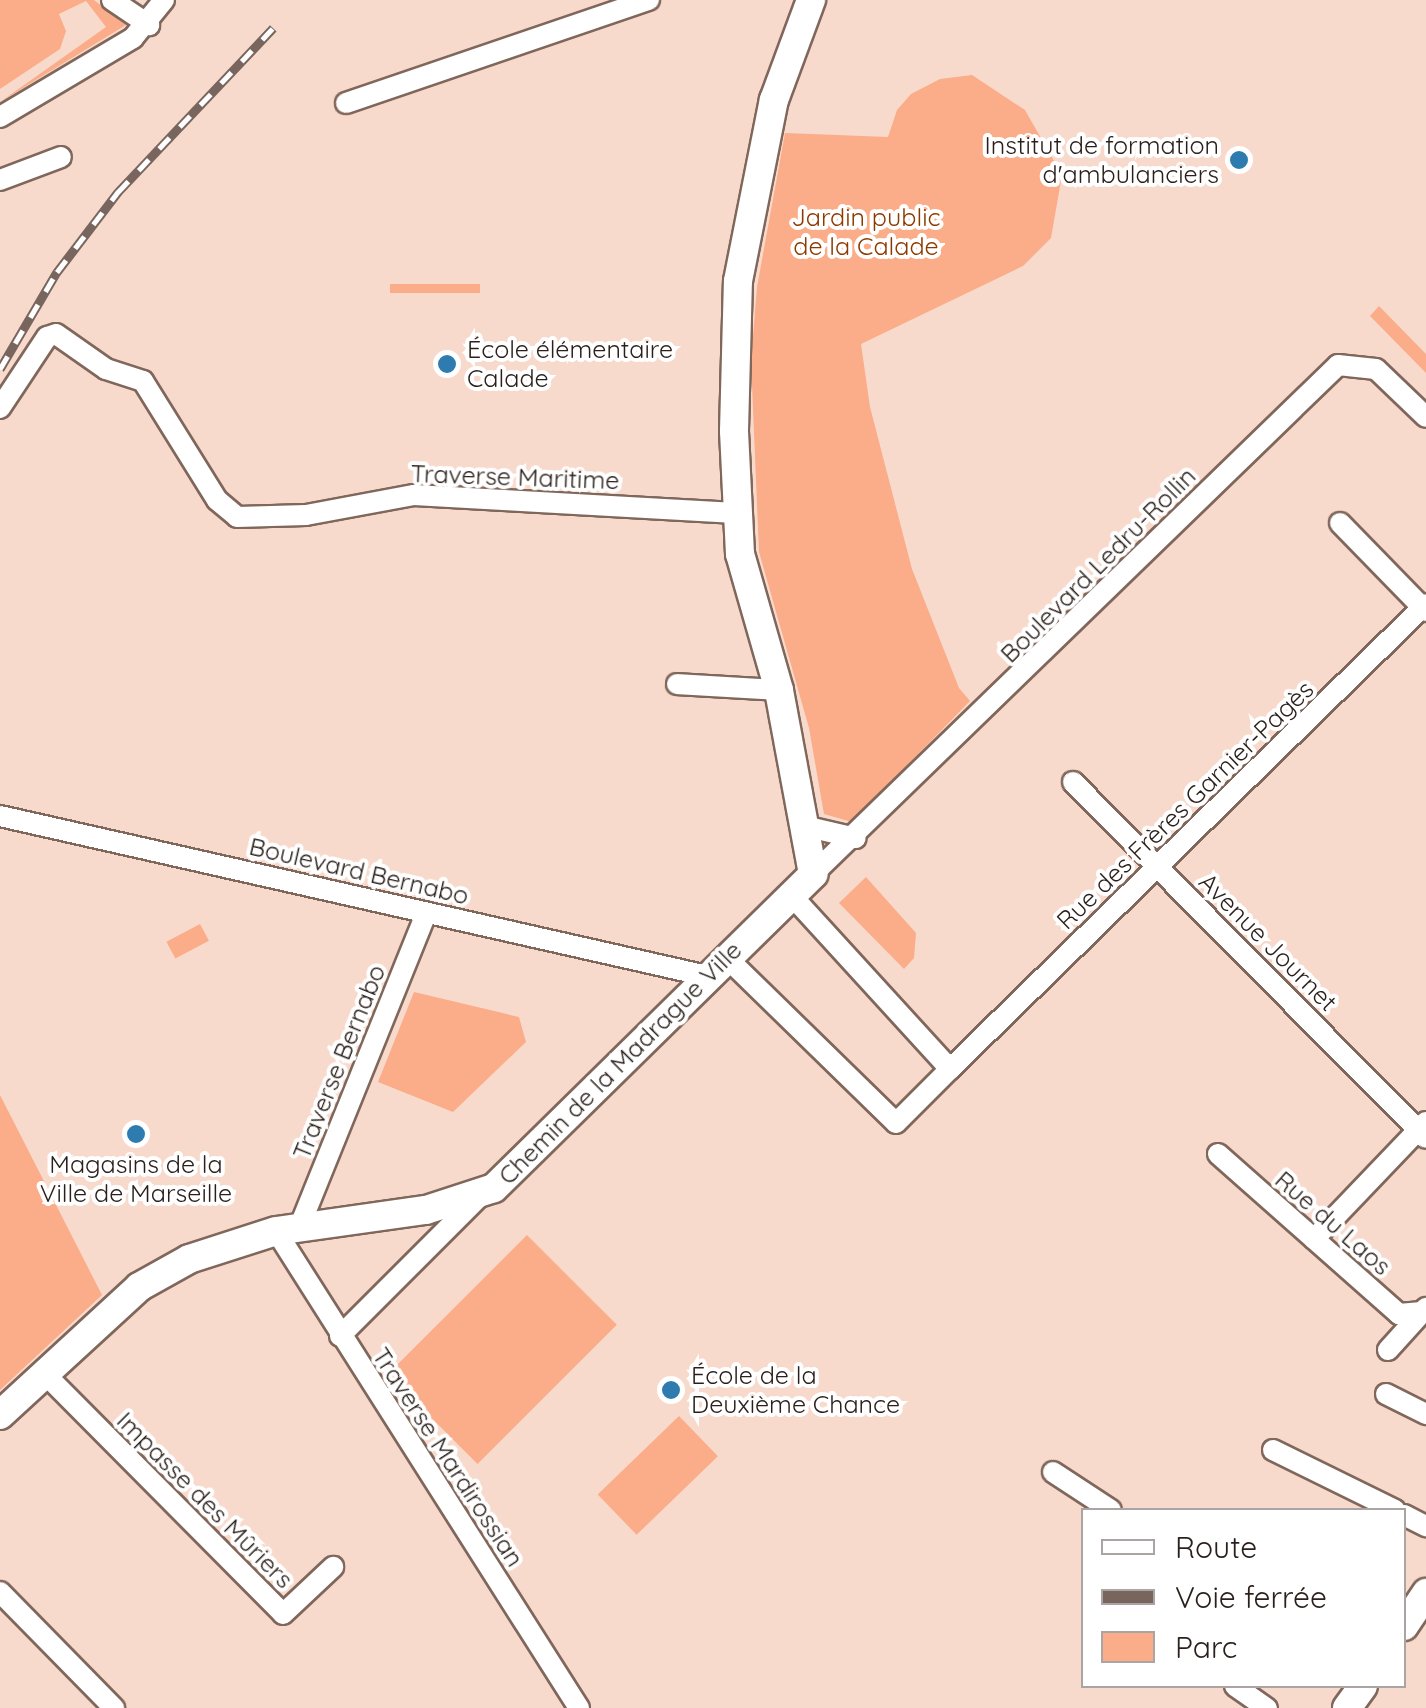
<!DOCTYPE html>
<meta charset="utf-8">
<style>
body{margin:0}
#map{position:relative;width:1426px;height:1708px;overflow:hidden;background:#f8dacd;font-family:Quicksand,sans-serif}
div>[style]{position:absolute}
[style*='--x']{left:calc(var(--x)*1px);top:calc(var(--y)*1px);width:calc(var(--w)*1px);rotate:calc(var(--a)*1deg)}
.green>*{inset:0;background:#faad88;transform-origin:0 0}
.roads{filter:drop-shadow(2px 0 #80675b) drop-shadow(-2px 0 #80675b) drop-shadow(0 2px #80675b) drop-shadow(0 -2px #80675b)}
.street>*{height:20px;margin:-10px;padding:0 10px;transform-origin:10px;border-radius:10px;background:#fff}
.secondary>*{height:28px;margin:-14px;padding:0 14px;transform-origin:14px;border-radius:14px;background:#fff}
.rail>*{height:9px;margin-top:-4.5px;transform-origin:0;background:repeating-linear-gradient(90deg,#fff 0 15px,#78665e 0 30px);box-sizing:border-box;border-block:2px solid #78665e}
.dots>*{width:28px;height:28px;translate:-50% -50%;box-sizing:border-box;border:5px solid #fff;border-radius:50%}
span{translate:-50% -50%;white-space:nowrap;text-align:center;line-height:1.15;-webkit-text-stroke:8px #fff;paint-order:stroke}
.poi-label{font-size:25px;color:#2a1f1a}
.right{translate:-100% -50%;text-align:right}
.left{translate:0 -50%;text-align:left}
.park-label{font-size:25px;color:#8d3a00}
.street-label{font-size:25px;color:#2a1f1a}
.legend{position:absolute;left:1081px;top:1508px;width:325px;height:180px;box-sizing:border-box;background:#fff;border:2px solid #aaa5a3;margin:0;padding:12px 18px;list-style:none;font-size:30px;color:#2a1f1a}
.legend li{display:flex;align-items:center;gap:20px;height:50px}
.legend b{width:50px;border:2px solid #aaa5a3}
</style>
<div id="map">
<div class="green">
<i style="clip-path:polygon(0 0,94px 0,126px 25px,0 102px,106px 27px,86px 1px,59px 14px,66px 31px,60px 49px,0 89px)"></i>
<i style="clip-path:polygon(972px 75px,1025px 110px,1062px 175px,1051px 238px,1023px 266px,861px 344px,870px 407px,912px 569px,959px 688px,970px 701px,852px 822px,824px 814px,809px 728px,759px 552px,751px 361px,757px 287px,785px 133px,888px 137px,897px 110px,911px 94px,940px 79px)"></i>
<i style="left:480px;top:284px;width:9px;height:90px;rotate:90deg"></i>
<i style="clip-path:polygon(1379px 306px,1426px 354px,1426px 373px,1370px 316px)"></i>
<i style="clip-path:polygon(866px 877px,916px 933px,914px 958px,904px 969px,839px 903px)"></i>
<i style="left:200px;top:924px;width:19px;height:38px;rotate:62deg"></i>
<i style="clip-path:polygon(414px 992px,519px 1017px,526px 1042px,453px 1112px,378px 1082px)"></i>
<i style="clip-path:polygon(0 1095px,102px 1295px,0 1390px)"></i>
<i style="left:527px;top:1235px;width:127px;height:197px;rotate:45deg"></i>
<i style="left:679px;top:1416px;width:56px;height:113px;rotate:46deg"></i>
</div>
<div class="roads">
<div class="street">
<i style="--x:112;--y:0;--w:45;--a:34"></i>
<i style="--x:346;--y:103;--w:320;--a:-18.8"></i>
<i style="--x:0;--y:117;--w:155;--a:-30.7"></i>
<i style="--x:133;--y:38;--w:49;--a:-50.8"></i>
<i style="--x:0;--y:180;--w:65;--a:-20.7"></i>
<i style="--x:0;--y:408;--w:85;--a:-56.5"></i>
<i style="--x:47;--y:337;--w:9;--a:-18"></i>
<i style="--x:56;--y:334;--w:61;--a:35"></i>
<i style="--x:106;--y:369;--w:39;--a:18"></i>
<i style="--x:143;--y:381;--w:140;--a:58.1"></i>
<i style="--x:217;--y:500;--w:26;--a:40"></i>
<i style="--x:237;--y:517;--w:69;--a:-1.7"></i>
<i style="--x:306;--y:515;--w:110;--a:-10.5"></i>
<i style="--x:414;--y:495;--w:322;--a:3.2"></i>
<i style="--x:1340;--y:523;--w:123;--a:45.7"></i>
<i style="--x:677;--y:684;--w:102;--a:3.4"></i>
<i style="--x:1073;--y:782;--w:501;--a:45.24"></i>
<i style="--x:0;--y:816;--w:725;--a:12.75"></i>
<i style="--x:804;--y:826;--w:53;--a:13"></i>
<i style="--x:813;--y:874;--w:731;--a:-44.11"></i>
<i style="--x:1338;--y:365;--w:38;--a:6"></i>
<i style="--x:1376;--y:369;--w:69;--a:43.8"></i>
<i style="--x:727;--y:958;--w:236;--a:44.3"></i>
<i style="--x:896;--y:1123;--w:76;--a:-45"></i>
<i style="--x:950;--y:1069;--w:234;--a:-132.4"></i>
<i style="--x:950;--y:1069;--w:665;--a:-44.33"></i>
<i style="--x:1218;--y:1154;--w:242;--a:41.5"></i>
<i style="--x:1399;--y:1314;--w:23;--a:-5"></i>
<i style="--x:299;--y:1228;--w:339;--a:-68"></i>
<i style="--x:276;--y:1231;--w:565;--a:57.58"></i>
<i style="--x:1314;--y:1239;--w:162;--a:-46.3"></i>
<i style="--x:340;--y:1336;--w:197;--a:-45"></i>
<i style="--x:1388;--y:1350;--w:57;--a:-47.9"></i>
<i style="--x:44;--y:1373;--w:339;--a:45.2"></i>
<i style="--x:283;--y:1614;--w:69;--a:-43.2"></i>
<i style="--x:1386;--y:1394;--w:45;--a:26.6"></i>
<i style="--x:1273;--y:1450;--w:136;--a:26.2"></i>
<i style="--x:1053;--y:1472;--w:69;--a:33.2"></i>
<i style="--x:1404;--y:1515;--w:25;--a:27"></i>
<i style="--x:0;--y:1592;--w:163;--a:45.5"></i>
<i style="--x:1235;--y:1686;--w:39;--a:35"></i>
</div>
<div class="secondary">
<i style="--x:0;--y:1415;--w:189;--a:-42.6"></i>
<i style="--x:139;--y:1287;--w:57;--a:-29.2"></i>
<i style="--x:189;--y:1259;--w:91;--a:-17.8"></i>
<i style="--x:276;--y:1231;--w:151;--a:-8"></i>
<i style="--x:426;--y:1210;--w:71;--a:-17.9"></i>
<i style="--x:494;--y:1188;--w:448;--a:-44.5"></i>
<i style="--x:813;--y:874;--w:187;--a:-100.5"></i>
<i style="--x:779;--y:690;--w:141;--a:-106"></i>
<i style="--x:740;--y:554;--w:123;--a:-92.8"></i>
<i style="--x:734;--y:431;--w:150;--a:-88.5"></i>
<i style="--x:738;--y:281;--w:185;--a:-78.8"></i>
<i style="--x:774;--y:100;--w:107;--a:-69.7"></i>
<i style="--x:1404;--y:1626;--w:40;--a:-56"></i>
<i style="--x:1347;--y:1708;--w:27;--a:-54"></i>
</div>
</div>
<div class="rail">
<i style="--x:0;--y:369;--w:113;--a:-59.6"></i>
<i style="--x:57;--y:272;--w:101;--a:-52.7"></i>
<i style="--x:118;--y:192;--w:226;--a:-46.6"></i>
</div>
<div class="dots">
<i style="left:1239px;top:160px;background:#2e7caf"></i>
<i style="left:447px;top:364px;background:#2e7caf"></i>
<i style="left:136px;top:1134px;background:#2e7caf"></i>
<i style="left:671px;top:1390px;background:#2e7caf"></i>
</div>
<div class="poi-label">
<span class="right" style="left:1219px;top:160px">Institut de formation<br>d'ambulanciers</span>
<span class="left" style="left:467px;top:364px">École élémentaire<br>Calade</span>
<span style="left:136px;top:1179px">Magasins de la<br>Ville de Marseille</span>
<span class="left" style="left:691px;top:1390px">École de la<br>Deuxième Chance</span>
</div>
<div class="park-label">
<span style="left:866px;top:232px">Jardin public<br>de la Calade</span>
</div>
<div class="street-label">
<span style="left:515px;top:477px;rotate:2deg">Traverse Maritime</span>
<span style="left:1098px;top:565px;rotate:-45deg">Boulevard Ledru-Rollin</span>
<span style="left:1185px;top:805px;rotate:-44deg">Rue des Frères Garnier-Pagès</span>
<span style="left:359px;top:871px;rotate:13deg">Boulevard Bernabo</span>
<span style="left:1268px;top:942px;rotate:45deg">Avenue Journet</span>
<span style="left:339px;top:1062px;rotate:-68deg">Traverse Bernabo</span>
<span style="left:620px;top:1063px;rotate:-45deg">Chemin de la Madrague Ville</span>
<span style="left:1333px;top:1223px;rotate:41deg">Rue du Laos</span>
<span style="left:448px;top:1457px;rotate:57deg">Traverse Mardirossian</span>
<span style="left:205px;top:1500px;rotate:45deg">Impasse des Mûriers</span>
</div>
<ul class="legend">
<li><b style="height:12px;background:#fff"></b>Route</li>
<li><b style="height:12px;background:#78665e"></b>Voie ferrée</li>
<li><b style="height:28px;background:#faad88"></b>Parc</li>
</ul>
</div>
